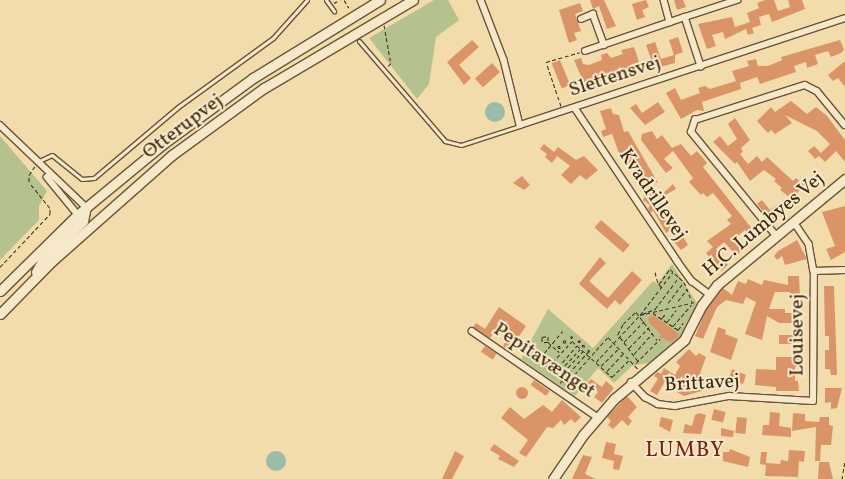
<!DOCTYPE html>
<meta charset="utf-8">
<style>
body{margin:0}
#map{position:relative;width:845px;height:479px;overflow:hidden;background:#f3dcac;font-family:Vollkorn,serif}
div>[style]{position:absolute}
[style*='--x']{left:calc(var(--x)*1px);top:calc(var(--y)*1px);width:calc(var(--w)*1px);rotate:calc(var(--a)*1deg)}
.green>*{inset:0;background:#b6c28d}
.water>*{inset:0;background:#9bbca8}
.round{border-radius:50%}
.building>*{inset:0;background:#da9468;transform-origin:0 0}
.path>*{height:1px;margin-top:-0.5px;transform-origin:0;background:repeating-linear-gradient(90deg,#3a270f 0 4px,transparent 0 6.5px)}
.roads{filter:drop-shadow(1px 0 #685436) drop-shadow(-1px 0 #685436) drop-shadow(0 1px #685436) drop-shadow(0 -1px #685436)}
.lane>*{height:3px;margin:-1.5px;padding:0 1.5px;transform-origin:1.5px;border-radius:1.5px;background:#f7e8c9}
.street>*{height:5.5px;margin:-2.75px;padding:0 2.75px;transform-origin:2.75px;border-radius:2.75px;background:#f7e8c9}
.secondary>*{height:9px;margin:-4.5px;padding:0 4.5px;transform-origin:4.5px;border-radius:4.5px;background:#f7e8c9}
span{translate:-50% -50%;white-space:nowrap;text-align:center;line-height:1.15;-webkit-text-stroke:4px #f7e8c9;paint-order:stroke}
.street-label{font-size:20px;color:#3a270f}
.quarter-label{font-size:22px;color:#7a1f14;letter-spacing:1px}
</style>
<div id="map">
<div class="green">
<i style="clip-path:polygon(434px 0,448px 0,459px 20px,436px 37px,429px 84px,417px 99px,369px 38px)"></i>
<i style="clip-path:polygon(0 136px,47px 191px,39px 206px,39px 220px,0 260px)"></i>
<i style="clip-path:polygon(672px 264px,697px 303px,683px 337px,653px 362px,632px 366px,614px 383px,598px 368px,575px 396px,521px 359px,548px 309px,593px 348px,653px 281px,657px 284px)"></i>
</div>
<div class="water">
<i class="round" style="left:485px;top:102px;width:20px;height:20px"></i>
<i class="round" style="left:266px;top:451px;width:20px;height:20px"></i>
</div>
<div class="building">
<i style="clip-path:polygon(590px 0,604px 0,616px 26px,607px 29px,599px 6px,593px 9px)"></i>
<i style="clip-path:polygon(646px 0,649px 7px,642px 10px,645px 17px,637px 20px,632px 4px)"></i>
<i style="clip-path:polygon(674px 0,683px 0,686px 7px,677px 10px)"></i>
<i style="clip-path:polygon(765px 0,774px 0,778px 11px,790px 7px,788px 0,802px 0,805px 9px,772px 22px,769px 14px,759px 17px,761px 25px,752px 28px,754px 33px,748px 35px,746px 29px,725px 39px,723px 32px,712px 35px,716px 46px,707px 49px,698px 24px,732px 17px,735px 27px,750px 22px,747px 13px,759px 8px,757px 3px)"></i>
<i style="clip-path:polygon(580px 3px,583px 11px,575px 14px,581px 31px,574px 33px,577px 40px,569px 43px,559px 10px)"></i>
<i style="clip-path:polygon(678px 37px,683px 52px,675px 55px,675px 63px,649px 70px,646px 61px,651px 59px,646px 45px,655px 42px,661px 59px,674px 55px,669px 40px)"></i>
<i style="clip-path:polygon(472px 40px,479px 47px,459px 65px,471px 78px,464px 85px,447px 62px)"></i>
<i style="clip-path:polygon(840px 40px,844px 50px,841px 53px,831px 57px,828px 51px,815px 55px,818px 64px,807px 68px,806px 62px,794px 66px,796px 72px,760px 84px,757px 77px,740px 83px,741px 89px,702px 102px,704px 111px,697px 110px,681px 119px,666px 93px,675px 88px,681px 100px,700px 93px,698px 88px,705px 86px,710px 89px,736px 81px,732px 71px,749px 66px,747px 61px,756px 59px,758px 66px,768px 66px,782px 60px,781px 57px)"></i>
<i style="clip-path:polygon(634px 47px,639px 62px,630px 65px,632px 70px,597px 82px,596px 78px,584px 83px,574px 60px,581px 58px,583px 64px,589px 65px,602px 60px,601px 55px,607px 53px,611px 58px,623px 54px,621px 50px)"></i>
<i style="left:560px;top:60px;width:27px;height:9px;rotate:68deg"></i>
<i style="clip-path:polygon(845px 61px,845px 87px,838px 78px,833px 81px,828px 75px)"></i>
<i style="left:492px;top:63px;width:12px;height:23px;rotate:48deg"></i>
<i style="clip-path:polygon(791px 101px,807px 114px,816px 107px,827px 116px,845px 140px,845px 162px,836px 151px,825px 162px,819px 156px,815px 159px,808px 151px,814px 146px,821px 153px,830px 144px,817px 131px,785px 115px,792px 123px,775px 134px,771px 130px,768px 133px,757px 121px,771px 107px,775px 112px)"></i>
<i style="clip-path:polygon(658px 102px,665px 112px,645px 125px,630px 108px,636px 104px,642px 113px)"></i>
<i style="clip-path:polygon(611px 108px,613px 114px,619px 115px,624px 132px,628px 131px,658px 183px,639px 177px,633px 168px,629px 169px,624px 155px,620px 156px,612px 134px,603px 137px,601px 131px,606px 129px,600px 111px)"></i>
<i style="clip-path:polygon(735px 118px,750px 140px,741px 148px,743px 152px,740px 154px,748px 164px,757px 156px,762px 162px,767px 157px,793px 181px,796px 178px,805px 185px,794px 196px,791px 193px,788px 196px,780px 190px,782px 188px,774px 181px,776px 179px,764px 170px,750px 181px,737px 162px,735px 164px,713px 142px,720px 136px,728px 146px,737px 139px,728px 124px)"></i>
<i style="clip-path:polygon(652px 131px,657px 139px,662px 135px,672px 148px,681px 144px,691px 156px,697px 151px,707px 163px,703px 167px,753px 230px,760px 224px,766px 231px,758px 237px,753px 230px,748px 234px,745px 230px,735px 238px,744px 249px,736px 255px,724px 242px,716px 249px,728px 265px,721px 271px,706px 253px,713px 247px,707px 241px,731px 224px,727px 220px,732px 216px,713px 193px,707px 197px,703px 193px,701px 195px,689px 182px,693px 178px,673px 151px,664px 159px,673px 168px,666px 173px,641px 140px,642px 134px)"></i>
<i style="clip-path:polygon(544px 144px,554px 152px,558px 147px,576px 160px,584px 156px,598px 170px,586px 180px,580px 175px,571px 184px,561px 175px,570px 166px,557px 156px,552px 163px,545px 157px,547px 154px,540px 149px)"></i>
<i style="clip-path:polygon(522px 176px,530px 185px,524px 190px,513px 183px)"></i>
<i style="clip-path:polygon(673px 184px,676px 189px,660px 198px,664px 204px,660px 209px,669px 226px,674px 222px,688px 245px,681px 250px,674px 242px,677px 240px,671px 230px,666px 233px,653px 210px,651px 213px,648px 209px,650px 205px,643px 200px,645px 196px,640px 190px,646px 185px,660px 196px)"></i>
<i style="clip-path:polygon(762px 200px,770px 210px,778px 204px,784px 211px,771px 222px,757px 204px)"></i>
<i style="clip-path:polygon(845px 206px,845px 252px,831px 260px,826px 249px,835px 246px,822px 212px)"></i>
<i style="left:601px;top:220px;width:38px;height:10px;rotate:41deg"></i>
<i style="clip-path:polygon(797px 240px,807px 259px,785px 265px,782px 256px,777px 260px,774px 256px,778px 251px)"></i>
<i style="clip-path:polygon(600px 257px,606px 263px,589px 281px,608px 298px,632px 271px,642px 280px,620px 305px,615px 300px,607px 309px,579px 284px)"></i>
<i style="clip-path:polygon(788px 276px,799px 276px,800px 297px,790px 297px,790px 292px,775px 292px,769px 309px,785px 309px,785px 313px,794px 313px,794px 323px,779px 323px,767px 316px,762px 340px,745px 334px,756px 302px,746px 297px,743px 304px,726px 300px,717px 307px,703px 339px,695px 336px,707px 308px,723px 288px,732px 295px,738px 281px,746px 284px,748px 279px,762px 285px,764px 280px,788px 285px)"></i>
<i style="clip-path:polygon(824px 286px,834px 286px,837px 375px,831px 375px,830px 369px,825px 369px,825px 350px,829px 350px,829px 336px,825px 336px)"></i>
<i style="clip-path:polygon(499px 307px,526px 326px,509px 351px,503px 346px,512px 332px,500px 324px,490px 338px,473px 327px,476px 323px,485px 329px)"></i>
<i style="clip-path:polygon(653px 315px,678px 333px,679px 336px,671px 342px,659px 337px,661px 334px,649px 323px,648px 318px)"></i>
<i style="clip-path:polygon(718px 327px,726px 330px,725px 334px,738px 339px,731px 360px,710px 352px)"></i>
<i style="clip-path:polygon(779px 335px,799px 335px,799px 367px,795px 367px,795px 381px,798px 381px,799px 391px,776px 391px,776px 387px,755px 385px,756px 369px,776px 370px,776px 357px,793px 357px,793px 344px,779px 344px)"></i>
<i style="left:485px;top:346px;width:14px;height:7px;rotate:34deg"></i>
<i style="clip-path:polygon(689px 349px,696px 356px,699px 353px,706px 357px,696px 385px,704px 383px,705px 390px,684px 396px,677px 392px,681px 386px,667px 378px,657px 395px,650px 391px,658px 379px,654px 376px,657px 372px,661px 374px,664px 368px,675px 375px,680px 366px,676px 362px)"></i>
<i style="clip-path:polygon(732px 369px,746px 375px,743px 384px,737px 382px,735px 388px,727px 385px)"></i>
<i style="clip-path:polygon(591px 379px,602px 387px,606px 381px,614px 388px,602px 403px,594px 397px,598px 392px,587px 383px)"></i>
<i style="left:534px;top:380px;width:19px;height:6px;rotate:35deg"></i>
<i class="round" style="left:516px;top:387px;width:12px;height:12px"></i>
<i style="clip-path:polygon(825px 388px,842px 388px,837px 408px,831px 409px,831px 402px,825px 403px)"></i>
<i style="clip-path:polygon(627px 396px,637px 407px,628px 417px,632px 421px,628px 426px,622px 420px,613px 429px,608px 425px,611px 421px,607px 417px)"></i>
<i style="clip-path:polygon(562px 400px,581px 417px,575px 423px,571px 419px,564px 425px,561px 420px,553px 428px,547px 427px,526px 457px,519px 453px,528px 440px,501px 418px,510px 407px,524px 419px,543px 405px,552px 412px)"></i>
<i style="left:714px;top:409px;width:12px;height:11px;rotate:14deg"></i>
<i style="clip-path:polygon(770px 412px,780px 413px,779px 426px,791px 428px,791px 437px,762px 435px,763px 425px,769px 425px)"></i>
<i style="clip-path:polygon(699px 413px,706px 415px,701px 434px,683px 433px,685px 424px,692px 426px,695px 415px)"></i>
<i style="clip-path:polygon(793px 413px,805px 414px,805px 421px,819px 422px,820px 417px,829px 417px,829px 425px,833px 426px,831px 445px,821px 445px,820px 461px,815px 461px,816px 427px,792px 431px)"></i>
<i style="clip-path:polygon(661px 417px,673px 420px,670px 432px,659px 426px)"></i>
<i style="left:737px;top:417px;width:10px;height:16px;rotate:6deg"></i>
<i style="clip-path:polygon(721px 428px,734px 431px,733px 437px,721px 436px)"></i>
<i style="clip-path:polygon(606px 442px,616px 444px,614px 454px,623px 456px,619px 470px,613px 469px,614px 461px,602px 458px)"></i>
<i style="clip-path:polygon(494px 444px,519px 461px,514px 467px,498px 459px,500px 456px,490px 450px)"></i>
<i style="clip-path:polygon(730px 449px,750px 457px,748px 467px,723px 461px,723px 452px,729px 452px)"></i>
<i style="clip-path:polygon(789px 450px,805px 451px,804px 462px,799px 461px,798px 477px,765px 476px,766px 465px,760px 464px,761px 452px,767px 452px,766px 463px,780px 464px,781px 460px,788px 461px)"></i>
<i style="clip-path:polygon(455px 451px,464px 456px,452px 479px,442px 479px)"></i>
<i style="clip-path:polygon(583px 455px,592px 457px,585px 474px,596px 479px,572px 479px)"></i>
<i style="clip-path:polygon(819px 462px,829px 462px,833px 479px,818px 479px)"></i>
</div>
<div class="path">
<i style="--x:344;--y:0;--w:9;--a:58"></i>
<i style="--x:334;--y:3;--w:7;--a:-27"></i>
<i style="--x:384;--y:25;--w:39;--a:80"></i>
<i style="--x:391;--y:63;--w:4;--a:135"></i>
<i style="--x:561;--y:106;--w:46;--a:-108.8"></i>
<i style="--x:546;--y:62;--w:35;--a:-16"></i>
<i style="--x:0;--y:267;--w:73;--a:-46.7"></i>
<i style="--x:50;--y:214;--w:6;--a:-90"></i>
<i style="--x:50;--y:208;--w:33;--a:-129"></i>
<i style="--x:29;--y:182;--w:7;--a:-90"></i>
<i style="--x:29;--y:175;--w:11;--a:-56"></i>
<i style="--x:655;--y:272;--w:11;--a:75"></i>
<i style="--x:661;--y:287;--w:4;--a:-124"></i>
<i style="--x:659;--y:284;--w:19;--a:-54"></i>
<i style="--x:670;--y:269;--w:19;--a:43"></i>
<i style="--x:684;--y:282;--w:22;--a:68"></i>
<i style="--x:678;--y:301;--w:15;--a:-53"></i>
<i style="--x:668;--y:303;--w:26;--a:-53"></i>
<i style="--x:653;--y:313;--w:30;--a:34"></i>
<i style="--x:678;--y:330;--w:9;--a:-54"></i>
<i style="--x:642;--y:314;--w:14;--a:-21"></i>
<i style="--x:655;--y:309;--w:40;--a:-53"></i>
<i style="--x:640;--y:315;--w:57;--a:-13.3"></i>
<i style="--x:662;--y:318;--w:6;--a:-51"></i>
<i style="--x:667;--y:322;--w:15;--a:-53"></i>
<i style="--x:673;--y:326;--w:28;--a:-49"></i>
<i style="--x:571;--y:336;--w:2;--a:27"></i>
<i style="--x:573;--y:337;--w:1;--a:135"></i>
<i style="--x:572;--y:338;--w:1;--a:180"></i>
<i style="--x:571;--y:338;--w:2;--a:-90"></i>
<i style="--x:580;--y:340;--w:2;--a:90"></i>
<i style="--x:580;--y:342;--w:2;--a:180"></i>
<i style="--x:578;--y:342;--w:1;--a:-90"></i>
<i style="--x:578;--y:341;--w:2;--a:-27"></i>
<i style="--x:563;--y:341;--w:2;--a:-27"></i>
<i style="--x:565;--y:340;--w:2;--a:63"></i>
<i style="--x:566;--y:342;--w:2;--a:153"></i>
<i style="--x:564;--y:343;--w:2;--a:-117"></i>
<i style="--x:548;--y:342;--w:6;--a:180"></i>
<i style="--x:542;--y:342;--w:5;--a:-90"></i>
<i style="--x:542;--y:337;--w:6;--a:-9"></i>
<i style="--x:548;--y:336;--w:6;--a:90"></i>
<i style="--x:548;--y:342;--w:15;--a:42"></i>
<i style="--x:624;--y:342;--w:29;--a:-46"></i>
<i style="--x:582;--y:345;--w:2;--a:0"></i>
<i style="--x:584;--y:345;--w:1;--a:45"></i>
<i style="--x:585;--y:346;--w:2;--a:153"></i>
<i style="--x:583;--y:347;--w:2;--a:-117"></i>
<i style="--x:558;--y:346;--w:2;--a:0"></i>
<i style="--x:560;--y:346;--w:2;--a:90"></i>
<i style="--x:560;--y:348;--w:2;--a:180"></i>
<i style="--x:558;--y:348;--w:2;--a:-90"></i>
<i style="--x:629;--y:348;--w:29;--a:-46"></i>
<i style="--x:588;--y:350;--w:1;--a:0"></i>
<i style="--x:589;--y:350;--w:1;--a:45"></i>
<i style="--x:590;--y:351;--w:2;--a:153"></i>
<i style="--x:588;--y:352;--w:2;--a:-90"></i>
<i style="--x:634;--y:354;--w:28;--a:-48"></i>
<i style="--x:537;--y:357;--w:47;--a:43.3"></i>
<i style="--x:540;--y:358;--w:35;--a:-50"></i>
<i style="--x:638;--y:361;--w:34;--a:-127"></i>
<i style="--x:618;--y:334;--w:11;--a:-63"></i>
<i style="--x:623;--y:324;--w:18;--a:-43"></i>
<i style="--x:636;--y:312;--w:35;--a:53"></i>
<i style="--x:596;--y:362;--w:64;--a:-46.9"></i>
<i style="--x:640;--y:315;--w:54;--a:-52.5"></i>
<i style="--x:636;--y:363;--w:34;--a:-45"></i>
<i style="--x:601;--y:366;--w:24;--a:-45"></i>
<i style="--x:548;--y:367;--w:35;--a:-47"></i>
<i style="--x:572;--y:341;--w:54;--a:42"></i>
<i style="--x:612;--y:377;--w:24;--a:-45"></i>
<i style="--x:607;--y:371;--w:23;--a:-47"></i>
<i style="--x:554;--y:372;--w:35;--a:-49"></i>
<i style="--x:556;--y:375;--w:35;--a:-47"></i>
<i style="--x:559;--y:377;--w:35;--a:-47"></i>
<i style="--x:560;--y:383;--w:42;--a:-47.9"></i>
<i style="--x:566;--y:384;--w:63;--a:-48.2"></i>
<i style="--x:608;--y:337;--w:44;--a:46.8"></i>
<i style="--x:842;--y:479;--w:19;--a:-81"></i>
</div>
<div class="roads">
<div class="lane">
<i style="--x:326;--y:0;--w:14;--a:54"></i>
<i style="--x:359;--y:41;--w:132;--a:49.3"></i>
<i style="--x:445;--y:141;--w:16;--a:14"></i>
<i style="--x:461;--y:145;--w:62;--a:-17.9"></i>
<i style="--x:39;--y:161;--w:14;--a:-25"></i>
<i style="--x:52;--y:155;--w:38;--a:39"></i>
<i style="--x:82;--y:179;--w:12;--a:-5"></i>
<i style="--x:94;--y:178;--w:110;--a:-40.2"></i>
<i style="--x:178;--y:107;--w:117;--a:-36"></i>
<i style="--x:273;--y:38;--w:51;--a:-48.2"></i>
</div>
<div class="street">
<i style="--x:481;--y:0;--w:64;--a:69"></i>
<i style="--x:504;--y:60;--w:67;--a:76.2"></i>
<i style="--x:520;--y:125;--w:342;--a:-18.2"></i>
<i style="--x:664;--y:0;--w:23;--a:75"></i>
<i style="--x:685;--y:17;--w:55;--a:-18.1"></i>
<i style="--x:581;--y:19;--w:13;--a:-23"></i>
<i style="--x:593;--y:14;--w:33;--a:70"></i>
<i style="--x:585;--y:51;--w:106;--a:-18.8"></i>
<i style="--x:685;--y:17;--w:52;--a:71.9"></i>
<i style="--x:575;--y:108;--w:185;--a:56.2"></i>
<i style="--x:678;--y:262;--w:24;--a:54"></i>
<i style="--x:692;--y:281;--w:21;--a:37"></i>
<i style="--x:0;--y:125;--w:119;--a:43.6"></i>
<i style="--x:47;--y:177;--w:50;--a:50.6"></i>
<i style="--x:794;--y:222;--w:27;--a:56"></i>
<i style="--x:809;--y:244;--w:27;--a:80"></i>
<i style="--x:814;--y:271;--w:31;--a:-2"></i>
<i style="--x:776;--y:236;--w:134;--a:-129.3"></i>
<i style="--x:691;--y:132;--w:13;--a:-72"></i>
<i style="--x:695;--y:120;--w:115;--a:-17.7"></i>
<i style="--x:805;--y:85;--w:13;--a:27"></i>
<i style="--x:817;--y:91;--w:44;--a:50.5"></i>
<i style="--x:472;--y:331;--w:152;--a:34.5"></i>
<i style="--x:631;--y:382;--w:21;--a:47"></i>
<i style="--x:645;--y:397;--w:15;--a:28"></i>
<i style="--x:658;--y:404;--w:17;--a:7"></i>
<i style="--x:675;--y:406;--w:55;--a:-10.5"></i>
<i style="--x:729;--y:396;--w:84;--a:3.4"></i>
<i style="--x:813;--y:401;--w:130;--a:-89.6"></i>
</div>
<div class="secondary">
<i style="--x:36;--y:272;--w:13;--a:-61"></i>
<i style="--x:42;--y:261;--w:57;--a:-44.3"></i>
<i style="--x:83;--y:221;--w:14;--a:-78"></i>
<i style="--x:0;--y:291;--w:108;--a:-44.6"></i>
<i style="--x:77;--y:215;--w:112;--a:-39.5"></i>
<i style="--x:163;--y:144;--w:112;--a:-36.3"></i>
<i style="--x:253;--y:78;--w:149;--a:-31.6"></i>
<i style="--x:0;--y:314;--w:73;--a:-45.6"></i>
<i style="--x:51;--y:262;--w:162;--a:-41.5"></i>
<i style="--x:172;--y:155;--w:114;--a:-36.1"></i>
<i style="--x:264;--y:88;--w:173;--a:-30.6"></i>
<i style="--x:553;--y:479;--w:53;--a:-55.7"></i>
<i style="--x:583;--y:435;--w:48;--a:-49.3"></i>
<i style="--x:614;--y:399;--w:92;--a:-40.1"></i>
<i style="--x:684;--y:340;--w:39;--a:-63"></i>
<i style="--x:702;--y:305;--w:25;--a:-53"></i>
<i style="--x:717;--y:285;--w:166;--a:-39.6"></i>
</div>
</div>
<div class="street-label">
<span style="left:615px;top:77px;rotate:-18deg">Slettensvej</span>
<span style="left:183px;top:127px;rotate:-37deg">Otterupvej</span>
<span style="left:652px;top:195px;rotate:56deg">Kvadrillevej</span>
<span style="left:764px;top:225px;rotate:-40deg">H.C. Lumbyes Vej</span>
<span style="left:798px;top:335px;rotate:-90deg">Louisevej</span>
<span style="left:544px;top:361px;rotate:34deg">Pepitavænget</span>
<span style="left:702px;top:384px;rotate:-3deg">Brittavej</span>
</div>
<div class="quarter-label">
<span style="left:685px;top:451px">LUMBY</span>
</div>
</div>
